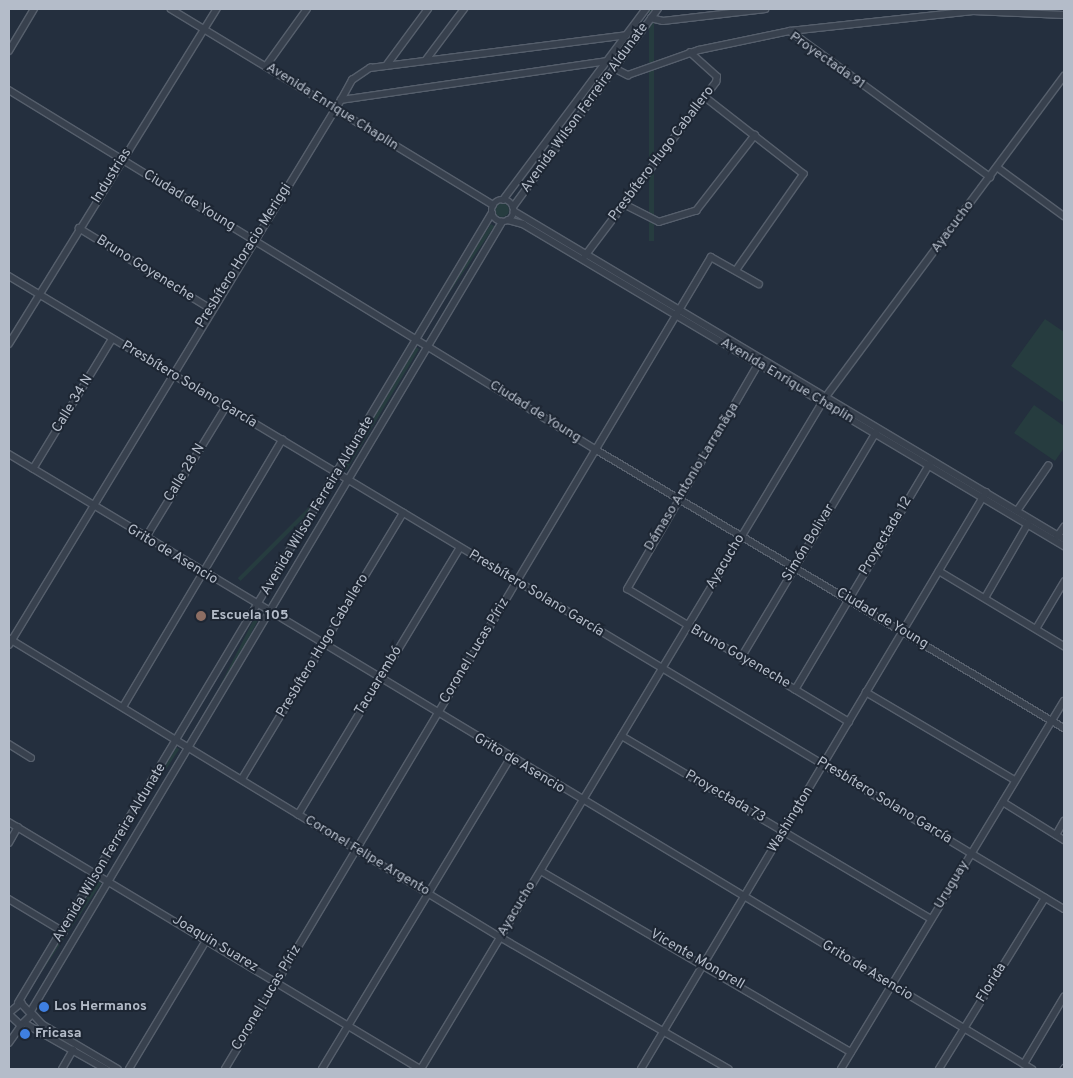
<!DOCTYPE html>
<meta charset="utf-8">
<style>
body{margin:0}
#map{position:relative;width:1073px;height:1078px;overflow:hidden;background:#242f3e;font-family:Overpass,sans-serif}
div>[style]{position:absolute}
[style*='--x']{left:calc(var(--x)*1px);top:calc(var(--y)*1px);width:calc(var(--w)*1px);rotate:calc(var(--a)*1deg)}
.green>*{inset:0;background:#263c3f;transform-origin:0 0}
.round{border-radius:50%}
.roads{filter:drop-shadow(1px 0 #565f6c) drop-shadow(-1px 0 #565f6c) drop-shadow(0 1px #565f6c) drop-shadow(0 -1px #565f6c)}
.minor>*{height:5.5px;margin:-2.75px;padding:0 2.75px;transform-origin:2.75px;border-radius:2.75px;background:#38414e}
.minor>.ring{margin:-2.75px;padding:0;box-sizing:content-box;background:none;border:5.5px solid #38414e;border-radius:50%}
.rail>*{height:4px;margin-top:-2px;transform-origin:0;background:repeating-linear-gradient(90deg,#1d2633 0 5.5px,#5a6575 0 11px);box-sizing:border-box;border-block:1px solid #5a6575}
.dots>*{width:14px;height:14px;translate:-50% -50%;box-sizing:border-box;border:2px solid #1d2633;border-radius:50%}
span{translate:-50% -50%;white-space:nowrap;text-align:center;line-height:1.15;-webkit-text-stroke:4px #1d2633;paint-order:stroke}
.street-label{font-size:14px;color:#b4bcc9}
.poi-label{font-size:14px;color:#b4bcc9;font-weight:700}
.left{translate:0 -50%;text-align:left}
.frame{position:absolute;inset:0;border:10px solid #b4bcc9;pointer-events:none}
</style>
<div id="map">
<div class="green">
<i style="left:649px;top:9px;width:5px;height:232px"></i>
<i class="round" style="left:495px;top:203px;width:14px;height:14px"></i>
<i style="left:491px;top:224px;width:4px;height:130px;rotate:34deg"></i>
<i style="clip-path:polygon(1045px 319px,1064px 332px,1064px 403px,1011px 366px)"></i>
<i style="clip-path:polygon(416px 347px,419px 349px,346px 471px,342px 469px)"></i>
<i style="clip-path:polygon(1034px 405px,1064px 426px,1064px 448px,1055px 461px,1014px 433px)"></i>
<i style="left:336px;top:480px;width:4px;height:139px;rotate:45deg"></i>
<i style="left:256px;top:615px;width:4px;height:138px;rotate:27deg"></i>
<i style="left:176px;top:747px;width:4px;height:140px;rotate:34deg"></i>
<i style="left:98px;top:881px;width:4px;height:133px;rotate:34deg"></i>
</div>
<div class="roads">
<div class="minor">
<i style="--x:171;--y:9;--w:377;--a:31.3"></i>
<i style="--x:651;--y:18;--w:12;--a:14"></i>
<i style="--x:663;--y:21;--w:103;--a:-6.7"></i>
<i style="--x:790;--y:31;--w:184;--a:-6.2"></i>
<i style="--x:973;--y:11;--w:91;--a:2.5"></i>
<i style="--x:9;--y:51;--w:49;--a:-59.2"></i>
<i style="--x:426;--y:60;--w:64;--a:-53.3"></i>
<i style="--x:266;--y:66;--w:70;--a:-54.3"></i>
<i style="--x:386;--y:66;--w:71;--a:-53.6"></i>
<i style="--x:614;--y:68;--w:16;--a:27"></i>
<i style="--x:628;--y:75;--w:75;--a:-19.4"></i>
<i style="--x:699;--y:50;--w:93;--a:-11.8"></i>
<i style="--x:790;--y:31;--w:248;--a:36.1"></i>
<i style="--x:9;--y:90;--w:687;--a:31.49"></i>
<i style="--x:595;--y:449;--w:546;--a:30.75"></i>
<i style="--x:705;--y:97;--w:125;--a:37.9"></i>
<i style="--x:804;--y:174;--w:118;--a:125"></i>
<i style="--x:341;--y:100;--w:23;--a:-61"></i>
<i style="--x:352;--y:80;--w:22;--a:-34"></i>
<i style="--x:370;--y:68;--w:258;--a:-7.3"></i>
<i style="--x:997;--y:167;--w:83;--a:36.2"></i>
<i style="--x:503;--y:200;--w:239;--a:-53.2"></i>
<i class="ring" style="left:492px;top:200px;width:16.5px;height:16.5px"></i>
<i style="--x:624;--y:204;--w:39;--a:27"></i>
<i style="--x:659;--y:222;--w:39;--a:-17"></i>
<i style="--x:696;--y:211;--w:96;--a:-52.2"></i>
<i style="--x:513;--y:207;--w:245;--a:-53.8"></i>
<i style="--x:514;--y:211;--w:640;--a:30.81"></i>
<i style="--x:508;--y:220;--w:16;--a:15"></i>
<i style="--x:523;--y:224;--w:630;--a:30.76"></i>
<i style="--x:79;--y:228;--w:155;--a:31.5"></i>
<i style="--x:585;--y:256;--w:218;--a:-53"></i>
<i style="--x:716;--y:82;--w:5;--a:-79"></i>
<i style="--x:717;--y:77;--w:36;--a:-138"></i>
<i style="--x:9;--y:276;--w:1230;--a:30.96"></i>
<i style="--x:9;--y:344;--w:394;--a:-58.2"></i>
<i style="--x:760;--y:362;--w:263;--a:120.2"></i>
<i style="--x:628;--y:589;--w:258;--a:31"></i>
<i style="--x:9;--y:454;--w:1194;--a:31.01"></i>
<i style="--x:33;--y:469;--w:152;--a:-58.7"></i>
<i style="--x:1017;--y:511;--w:55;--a:-55.4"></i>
<i style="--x:1057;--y:537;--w:12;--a:-55"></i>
<i style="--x:145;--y:539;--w:155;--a:-58.5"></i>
<i style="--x:939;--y:571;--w:146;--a:31"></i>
<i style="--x:985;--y:598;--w:88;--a:-59.9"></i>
<i style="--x:1036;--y:629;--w:55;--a:-59.2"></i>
<i style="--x:10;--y:639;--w:574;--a:31.31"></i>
<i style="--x:500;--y:937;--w:264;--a:30"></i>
<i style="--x:9;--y:645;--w:638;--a:-58.65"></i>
<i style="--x:341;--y:100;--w:270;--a:-8.3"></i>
<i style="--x:741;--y:658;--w:263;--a:-59.1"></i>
<i style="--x:795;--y:690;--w:265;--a:-59.2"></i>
<i style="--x:866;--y:692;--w:173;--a:30.6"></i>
<i style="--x:123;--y:707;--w:311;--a:-59.2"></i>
<i style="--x:622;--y:736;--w:359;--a:30.6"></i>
<i style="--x:9;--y:744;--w:26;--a:32"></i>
<i style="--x:242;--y:779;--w:311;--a:-58.8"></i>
<i style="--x:1003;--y:802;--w:72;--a:31.9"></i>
<i style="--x:298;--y:815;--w:312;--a:-58.8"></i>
<i style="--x:9;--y:822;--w:480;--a:31"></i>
<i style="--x:1056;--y:835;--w:16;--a:-60"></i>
<i style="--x:9;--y:843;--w:18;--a:-61"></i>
<i style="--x:541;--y:871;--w:359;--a:30.3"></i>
<i style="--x:9;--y:899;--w:64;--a:31"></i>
<i style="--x:18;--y:1003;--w:921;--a:-59.04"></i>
<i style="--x:31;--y:1011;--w:919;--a:-59.16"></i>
<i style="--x:31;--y:1012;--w:16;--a:47"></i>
<i style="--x:42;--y:1024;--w:88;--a:30.6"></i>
<i style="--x:9;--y:1013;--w:16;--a:-40"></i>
<i style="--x:21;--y:1003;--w:16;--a:47"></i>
<i style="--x:32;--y:1015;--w:16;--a:135"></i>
<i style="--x:21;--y:1026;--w:16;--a:-137"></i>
<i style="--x:26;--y:1024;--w:92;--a:29.4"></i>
<i style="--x:9;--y:1043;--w:21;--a:-55"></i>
<i style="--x:1024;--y:1064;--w:78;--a:-59.2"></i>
<i style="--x:62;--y:1069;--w:22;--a:-60"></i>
<i style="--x:129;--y:1069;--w:152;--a:-59"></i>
<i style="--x:225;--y:1069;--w:946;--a:-59.1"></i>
<i style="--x:711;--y:257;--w:55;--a:29.4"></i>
<i style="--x:322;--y:1069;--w:363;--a:-58.8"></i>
<i style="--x:421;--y:1069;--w:783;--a:-58.95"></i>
<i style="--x:825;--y:398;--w:401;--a:-53.4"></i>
<i style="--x:641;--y:1069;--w:672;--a:-59.12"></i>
<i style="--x:841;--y:1069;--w:430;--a:-58.8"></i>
<i style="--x:939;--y:1069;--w:201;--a:-58.2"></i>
</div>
</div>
<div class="rail">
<i style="--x:1061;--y:1069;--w:5;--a:-53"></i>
</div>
<div class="dots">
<i style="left:201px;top:616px;background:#8d6e63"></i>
<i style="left:44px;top:1007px;background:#3f7fe0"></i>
<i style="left:25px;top:1034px;background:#3f7fe0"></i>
</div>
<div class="street-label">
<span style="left:827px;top:61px;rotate:35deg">Proyectada 91</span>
<span style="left:332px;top:107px;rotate:32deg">Avenida Enrique Chaplin</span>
<span style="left:585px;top:108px;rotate:-54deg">Avenida Wilson Ferreira Aldunate</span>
<span style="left:662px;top:154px;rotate:-53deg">Presbítero Hugo Caballero</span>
<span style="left:112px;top:176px;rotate:-58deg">Industrias</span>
<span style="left:189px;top:201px;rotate:31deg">Ciudad de Young</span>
<span style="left:953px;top:227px;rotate:-53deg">Ayacucho</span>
<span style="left:244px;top:256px;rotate:-58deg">Presbítero Horacio Meriggi</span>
<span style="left:145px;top:269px;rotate:32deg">Bruno Goyeneche</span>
<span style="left:787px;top:381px;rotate:31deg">Avenida Enrique Chaplin</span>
<span style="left:189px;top:385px;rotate:31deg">Presbítero Solano García</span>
<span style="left:73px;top:404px;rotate:-59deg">Calle 34 N</span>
<span style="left:535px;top:412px;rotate:32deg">Ciudad de Young</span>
<span style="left:185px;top:473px;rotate:-59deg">Calle 28 N</span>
<span style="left:692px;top:477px;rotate:-59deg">Dámaso Antonio Larranãga</span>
<span style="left:318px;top:506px;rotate:-59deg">Avenida Wilson Ferreira Aldunate</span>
<span style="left:886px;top:536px;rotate:-59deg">Proyectada 12</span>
<span style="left:809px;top:543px;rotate:-59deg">Simón Bolivar</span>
<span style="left:172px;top:555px;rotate:31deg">Grito de Asencio</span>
<span style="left:726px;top:562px;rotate:-59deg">Ayacucho</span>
<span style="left:536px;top:594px;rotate:31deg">Presbítero Solano García</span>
<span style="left:882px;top:619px;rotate:31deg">Ciudad de Young</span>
<span style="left:323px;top:646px;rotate:-59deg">Presbítero Hugo Caballero</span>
<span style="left:475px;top:651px;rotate:-59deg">Coronel Lucas Píriz</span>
<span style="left:740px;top:657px;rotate:30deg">Bruno Goyeneche</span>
<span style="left:379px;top:681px;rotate:-59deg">Tacuarembó</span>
<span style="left:519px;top:764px;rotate:31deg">Grito de Asencio</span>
<span style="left:725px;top:797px;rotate:30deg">Proyectada 73</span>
<span style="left:884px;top:801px;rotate:31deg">Presbítero Solano García</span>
<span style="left:791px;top:820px;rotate:-59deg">Washington</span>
<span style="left:110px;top:853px;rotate:-59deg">Avenida Wilson Ferreira Aldunate</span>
<span style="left:367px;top:856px;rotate:31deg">Coronel Felipe Argento</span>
<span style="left:952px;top:885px;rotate:-59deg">Uruguay</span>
<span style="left:517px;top:909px;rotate:-59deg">Ayacucho</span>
<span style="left:215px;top:944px;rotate:31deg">Joaquin Suarez</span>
<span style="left:697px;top:960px;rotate:30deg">Vicente Mongrell</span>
<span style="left:867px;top:971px;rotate:31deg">Grito de Asencio</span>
<span style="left:992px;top:983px;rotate:-58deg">Florida</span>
<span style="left:267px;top:998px;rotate:-59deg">Coronel Lucas Píriz</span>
</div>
<div class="poi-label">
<span class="left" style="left:211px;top:616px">Escuela 105</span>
<span class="left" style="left:54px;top:1007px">Los Hermanos</span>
<span class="left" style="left:35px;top:1034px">Fricasa</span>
</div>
<div class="frame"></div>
</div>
